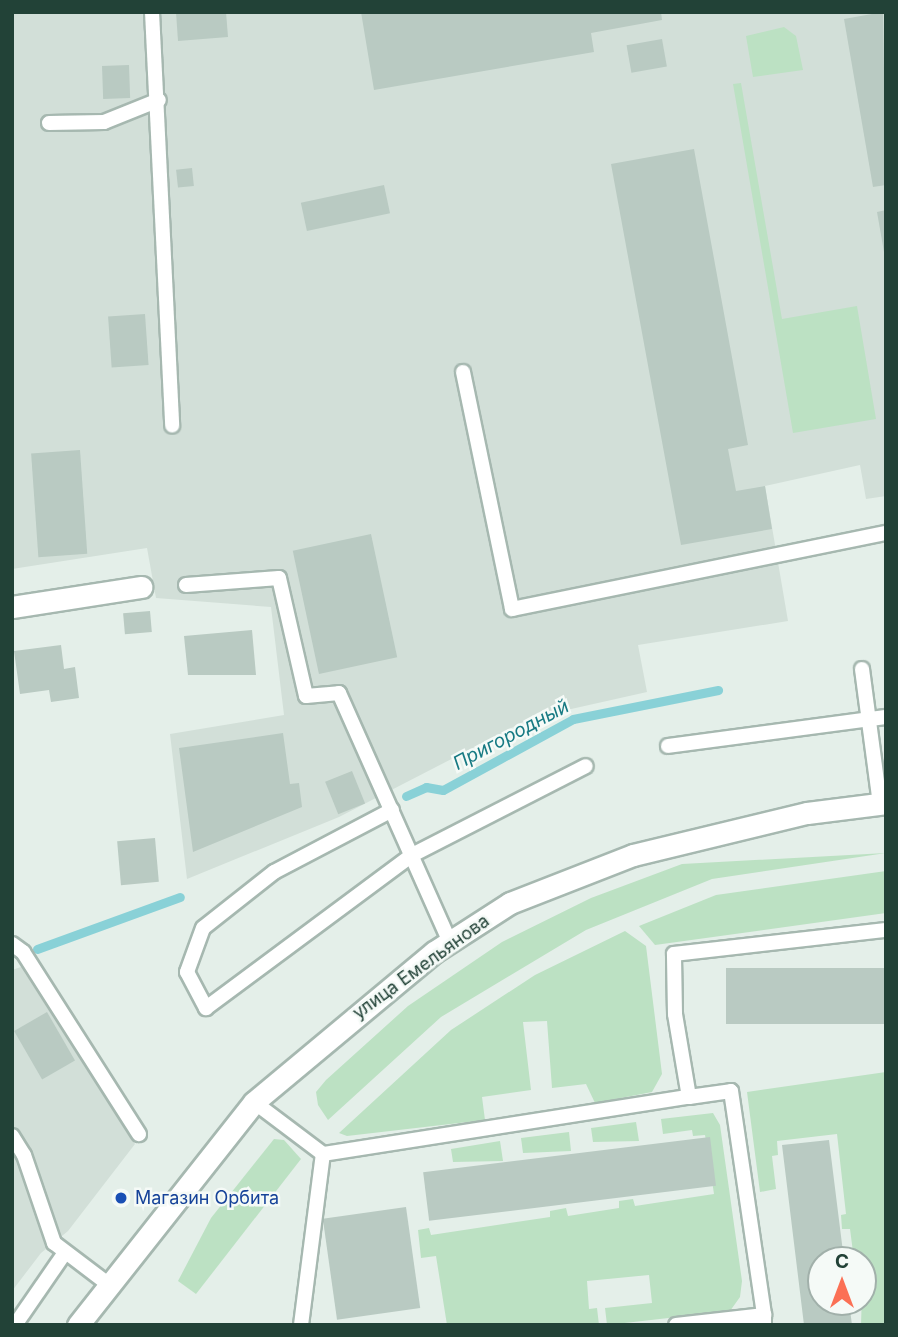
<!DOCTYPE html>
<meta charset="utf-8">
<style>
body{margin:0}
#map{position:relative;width:898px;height:1337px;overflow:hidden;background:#e4efe9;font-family:Inter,sans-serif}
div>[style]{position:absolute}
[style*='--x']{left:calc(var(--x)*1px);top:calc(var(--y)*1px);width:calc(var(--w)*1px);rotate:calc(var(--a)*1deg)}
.built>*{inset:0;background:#d2dfd8}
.green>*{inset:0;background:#bce1c3}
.stream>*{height:9px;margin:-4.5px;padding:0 4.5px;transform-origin:4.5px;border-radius:4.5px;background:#89d1d7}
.building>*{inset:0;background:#b9cac2;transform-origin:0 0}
.roads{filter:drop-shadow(2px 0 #a6b8b0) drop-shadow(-2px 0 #a6b8b0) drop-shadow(0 2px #a6b8b0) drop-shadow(0 -2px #a6b8b0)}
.service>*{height:14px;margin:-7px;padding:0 7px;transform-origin:7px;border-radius:7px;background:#fff}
.minor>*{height:21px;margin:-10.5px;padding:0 10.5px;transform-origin:10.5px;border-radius:10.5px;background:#fff}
.secondary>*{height:21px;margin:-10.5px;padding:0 10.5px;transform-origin:10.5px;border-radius:10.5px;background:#fff}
.dots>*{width:19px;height:19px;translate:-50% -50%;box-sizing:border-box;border:4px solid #f5faf7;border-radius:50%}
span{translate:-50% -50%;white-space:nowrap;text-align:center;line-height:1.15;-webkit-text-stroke:5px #f5faf7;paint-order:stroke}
.street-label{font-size:18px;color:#224237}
.transit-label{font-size:18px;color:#164399}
.left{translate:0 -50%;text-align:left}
.water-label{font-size:19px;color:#177a83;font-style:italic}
.frame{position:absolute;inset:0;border:14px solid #224237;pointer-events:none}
.north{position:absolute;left:807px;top:1246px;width:70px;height:70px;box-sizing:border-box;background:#f5faf7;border:2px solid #a1b0aa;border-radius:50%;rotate:0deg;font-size:19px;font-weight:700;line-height:28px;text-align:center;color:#224237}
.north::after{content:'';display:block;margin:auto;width:24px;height:32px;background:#fb7055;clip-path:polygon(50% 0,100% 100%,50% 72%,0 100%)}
</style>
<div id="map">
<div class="built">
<i style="clip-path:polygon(12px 12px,886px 12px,886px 496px,866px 499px,860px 465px,765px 486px,788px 621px,638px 645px,647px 692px,531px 718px,339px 817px,187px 879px,170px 734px,284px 715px,271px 607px,156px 598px,147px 548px,12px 569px)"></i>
<i style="clip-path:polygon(21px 967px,135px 1144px,68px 1231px,41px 1253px,12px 1291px,12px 970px)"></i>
</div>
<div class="green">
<i style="clip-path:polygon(784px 27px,796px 36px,803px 70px,753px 77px,746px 36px)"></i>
<i style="clip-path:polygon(741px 83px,782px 319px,857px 306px,876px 419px,793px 433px,733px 84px)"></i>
<i style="clip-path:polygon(886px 853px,712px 879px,586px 930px,441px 1017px,328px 1120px,318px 1105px,316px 1092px,326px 1080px,408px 1006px,502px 942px,591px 898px,682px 864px)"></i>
<i style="clip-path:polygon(886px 871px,886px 913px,655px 945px,639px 926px,716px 895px)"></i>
<i style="clip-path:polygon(625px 931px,646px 946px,662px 1074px,652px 1092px,595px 1103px,586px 1084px,552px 1088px,547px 1021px,523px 1022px,531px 1090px,482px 1097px,485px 1120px,347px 1136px,339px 1133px,451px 1030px,535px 975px)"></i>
<i style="clip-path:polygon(886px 1072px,886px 1325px,861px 1325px,863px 1260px,854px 1260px,850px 1229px,842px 1229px,841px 1215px,846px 1214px,837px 1134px,777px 1141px,778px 1155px,772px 1156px,776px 1189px,760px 1192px,747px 1092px)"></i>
<i style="clip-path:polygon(713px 1113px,720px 1125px,742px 1281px,740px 1297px,730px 1311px,607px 1325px,605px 1308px,652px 1303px,649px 1275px,587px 1281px,589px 1309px,597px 1308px,599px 1325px,447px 1325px,436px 1256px,421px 1258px,418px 1230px,429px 1228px,431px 1235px,550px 1217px,550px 1211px,566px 1208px,568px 1216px,619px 1208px,619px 1201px,633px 1199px,635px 1206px,714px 1194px,705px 1135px,693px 1136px,692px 1130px,663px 1134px,661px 1119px)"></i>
<i style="clip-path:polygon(636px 1122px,639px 1141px,593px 1142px,591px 1128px)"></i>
<i style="clip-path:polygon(569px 1132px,571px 1151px,523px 1153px,521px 1138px)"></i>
<i style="clip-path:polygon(274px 1139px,284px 1140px,301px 1159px,196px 1294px,178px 1281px,211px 1218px)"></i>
<i style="clip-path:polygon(500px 1141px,503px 1161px,453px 1162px,451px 1149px)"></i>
</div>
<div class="stream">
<i style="--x:406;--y:796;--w:22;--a:-24"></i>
<i style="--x:426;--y:787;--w:17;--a:10"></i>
<i style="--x:443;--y:790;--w:148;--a:-28.6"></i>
<i style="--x:573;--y:719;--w:148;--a:-11.3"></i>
<i style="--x:37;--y:949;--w:152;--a:-20"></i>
</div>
<div class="building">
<i style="clip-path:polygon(176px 12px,226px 12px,228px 37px,178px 41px)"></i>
<i style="clip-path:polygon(361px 12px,661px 12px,662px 20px,591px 33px,594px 52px,374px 90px)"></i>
<i style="clip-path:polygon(883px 12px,886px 185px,873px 187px,844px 19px)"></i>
<i style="left:662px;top:39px;width:28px;height:36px;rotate:80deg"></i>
<i style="left:129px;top:65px;width:33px;height:27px;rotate:88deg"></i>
<i style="clip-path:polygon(694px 149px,748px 445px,728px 449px,736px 491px,765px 486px,772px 529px,681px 545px,611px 164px)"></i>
<i style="left:192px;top:168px;width:18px;height:16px;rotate:84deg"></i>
<i style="left:384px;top:185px;width:29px;height:85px;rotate:78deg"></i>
<i style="clip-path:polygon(886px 210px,886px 252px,884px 252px,877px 212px)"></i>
<i style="left:145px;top:314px;width:51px;height:37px;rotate:86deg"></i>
<i style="left:80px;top:450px;width:104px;height:49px;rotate:86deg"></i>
<i style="left:371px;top:534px;width:126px;height:80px;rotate:78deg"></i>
<i style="left:150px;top:611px;width:21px;height:27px;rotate:85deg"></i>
<i style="clip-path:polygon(252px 630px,256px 675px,188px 675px,184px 636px)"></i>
<i style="clip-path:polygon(61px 645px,64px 669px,75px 667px,79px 698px,51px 702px,49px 690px,20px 694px,14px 651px)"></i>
<i style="clip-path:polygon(283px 733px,290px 784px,299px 783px,302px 807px,193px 852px,179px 748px)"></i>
<i style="left:352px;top:771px;width:35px;height:29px;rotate:68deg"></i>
<i style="left:155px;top:838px;width:44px;height:38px;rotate:85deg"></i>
<i style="left:886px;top:968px;width:56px;height:160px;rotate:90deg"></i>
<i style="left:47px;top:1012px;width:56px;height:38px;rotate:60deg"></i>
<i style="left:710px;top:1137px;width:49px;height:289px;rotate:83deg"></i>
<i style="clip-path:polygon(829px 1140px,844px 1260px,821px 1260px,821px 1302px,849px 1302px,852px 1325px,804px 1325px,782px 1145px)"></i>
<i style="left:406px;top:1207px;width:102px;height:84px;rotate:82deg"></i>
</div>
<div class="roads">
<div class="service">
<i style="--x:152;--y:12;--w:414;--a:87.2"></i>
<i style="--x:49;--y:123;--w:55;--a:-1"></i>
<i style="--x:104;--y:122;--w:59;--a:-21.8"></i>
<i style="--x:463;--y:372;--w:242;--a:78.3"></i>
<i style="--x:512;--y:609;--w:382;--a:-11.5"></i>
<i style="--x:186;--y:585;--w:93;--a:-4.3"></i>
<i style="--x:279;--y:578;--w:121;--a:77.1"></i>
<i style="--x:306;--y:696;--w:33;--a:-5"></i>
<i style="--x:339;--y:693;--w:273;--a:66"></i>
<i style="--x:862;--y:669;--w:136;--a:82.4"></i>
<i style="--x:668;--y:746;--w:220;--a:-7.6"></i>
<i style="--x:392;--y:810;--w:133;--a:152.3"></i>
<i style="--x:274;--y:872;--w:90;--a:141.7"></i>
<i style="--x:203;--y:928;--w:47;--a:110"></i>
<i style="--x:187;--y:972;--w:41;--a:62.2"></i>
<i style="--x:206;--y:1008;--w:257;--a:-36.6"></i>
<i style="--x:412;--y:855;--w:195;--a:-27.1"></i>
<i style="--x:12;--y:944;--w:14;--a:36"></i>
<i style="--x:23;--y:952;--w:216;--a:57.5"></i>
<i style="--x:689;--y:1097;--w:42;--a:-8.1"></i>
<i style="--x:731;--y:1091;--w:226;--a:81.6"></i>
<i style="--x:254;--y:1102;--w:86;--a:37"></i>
<i style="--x:12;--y:1136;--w:22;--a:58"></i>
<i style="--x:24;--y:1155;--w:93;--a:71.2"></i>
<i style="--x:54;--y:1243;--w:68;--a:37.2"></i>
<i style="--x:15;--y:1325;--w:86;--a:-55.4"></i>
<i style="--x:301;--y:1325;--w:172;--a:-82.7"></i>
<i style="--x:323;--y:1154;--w:370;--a:-8.9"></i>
<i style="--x:689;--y:1097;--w:84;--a:-99.6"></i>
<i style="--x:675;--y:1014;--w:60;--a:-91"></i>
<i style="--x:674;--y:954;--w:213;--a:-6.5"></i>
<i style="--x:676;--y:1325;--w:89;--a:-6.5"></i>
<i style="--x:764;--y:1315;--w:10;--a:90"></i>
</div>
<div class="minor">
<i style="--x:12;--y:607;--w:131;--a:-8.8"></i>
</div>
<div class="secondary">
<i style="--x:78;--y:1325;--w:284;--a:-51.7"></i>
<i style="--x:254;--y:1102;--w:234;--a:-39.8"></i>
<i style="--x:434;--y:952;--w:90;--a:-32.8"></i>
<i style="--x:510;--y:903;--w:132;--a:-21.3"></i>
<i style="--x:633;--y:855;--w:179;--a:-13.6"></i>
<i style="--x:807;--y:813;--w:80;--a:-7.2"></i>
</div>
</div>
<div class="dots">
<i style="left:121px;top:1198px;background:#1a4fb4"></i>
</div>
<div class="street-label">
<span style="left:421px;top:967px;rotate:-36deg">улица Емельянова</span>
</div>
<div class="transit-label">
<span class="left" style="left:135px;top:1198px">Магазин Орбита</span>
</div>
<div class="water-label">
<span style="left:511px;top:735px;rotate:-28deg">Пригородный</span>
</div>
<div class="frame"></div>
<div class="north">С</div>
</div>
